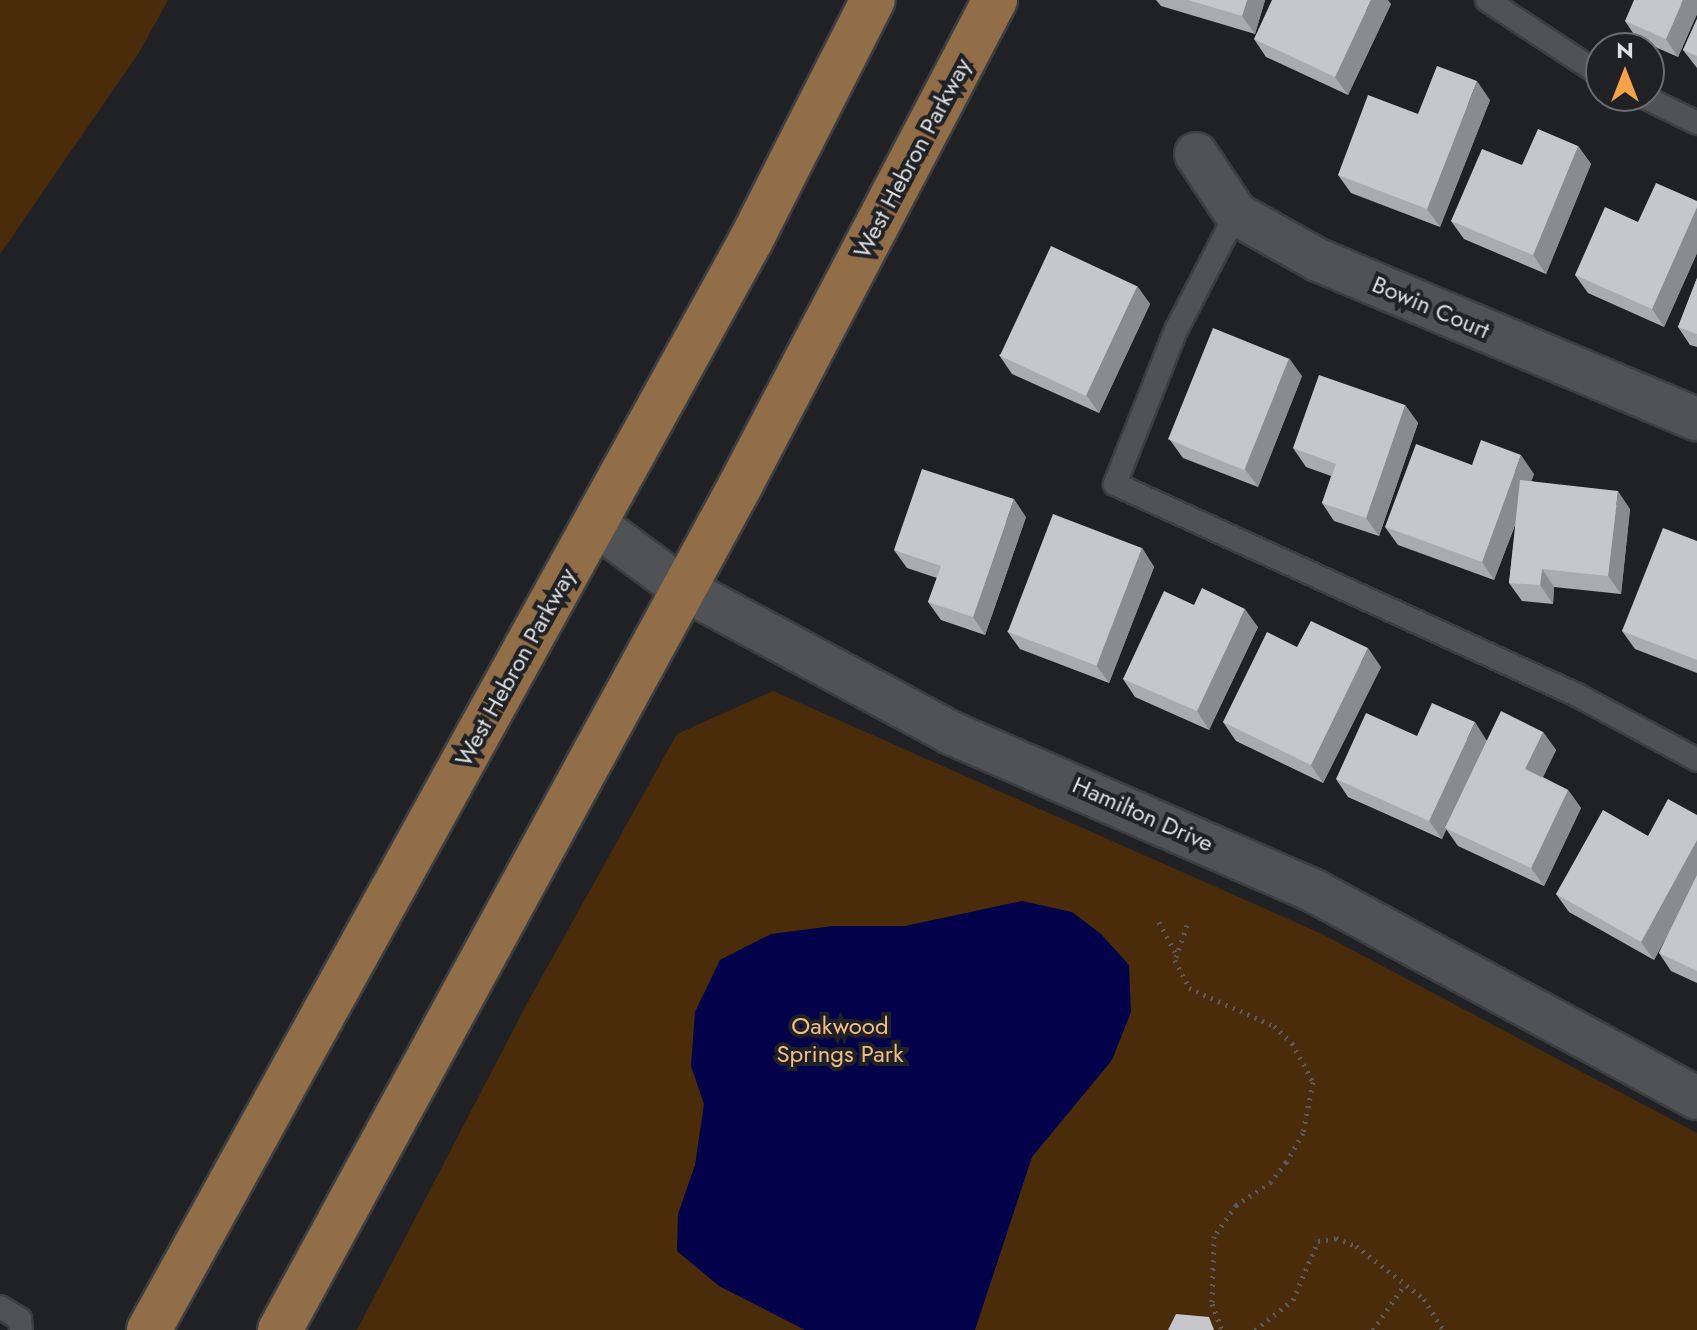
<!DOCTYPE html>
<style>
body{margin:0}
#map{position:relative;width:1697px;height:1330px;overflow:hidden;background:#202124;font-family:Jost,sans-serif}
div>[style]{position:absolute}
[style*='--x']{left:calc(var(--x)*1px);top:calc(var(--y)*1px);width:calc(var(--w)*1px);rotate:calc(var(--a)*1deg)}
.green>*{inset:0;background:#4b2c0a}
.water>*{inset:0;background:#020149}
.path>*{height:5px;margin-top:-2.5px;transform-origin:0;background:repeating-linear-gradient(90deg,#5b5c5f 0 2px,transparent 0 8px)}
.roads{filter:drop-shadow(2px 0 #3d3e40) drop-shadow(-2px 0 #3d3e40) drop-shadow(0 2px #3d3e40) drop-shadow(0 -2px #3d3e40)}
.service>*{height:22px;margin:-11px;padding:0 11px;transform-origin:11px;border-radius:11px;background:#505255}
.minor>*{height:42px;margin:-21px;padding:0 21px;transform-origin:21px;border-radius:21px;background:#505255}
.primary>*{height:44px;margin:-22px;padding:0 22px;transform-origin:22px;border-radius:22px;background:#916d48}
.wall>*{inset:0;background:#a9abaf}
.shaded-wall>*{inset:0;background:#8a8b8e}
.building>*{inset:0;background:#c5c7cb;transform-origin:0 0}
span{translate:-50% -50%;white-space:nowrap;text-align:center;line-height:1.15;-webkit-text-stroke:8px #202124;paint-order:stroke}
.street-label{font-size:24px;color:#dedfe1}
.park-label{font-size:24px;color:#f2bb87}
.north{position:absolute;left:1585px;top:32px;width:80px;height:80px;box-sizing:border-box;background:#202124;border:2px solid #6c6d70;border-radius:50%;rotate:0deg;font-size:22px;font-weight:700;line-height:32px;text-align:center;color:#dedfe1}
.north::after{content:'';display:block;margin:auto;width:28px;height:36px;background:#f6a248;clip-path:polygon(50% 0,100% 100%,50% 72%,0 100%)}
</style>
<div id="map">
<div class="green">
<i style="clip-path:polygon(0 0,168px 0,140px 51px,0 254px)"></i>
<i style="clip-path:polygon(773px 691px,1322px 934px,1697px 1133px,1697px 1330px,357px 1330px,530px 998px,677px 734px)"></i>
</div>
<div class="water">
<i style="clip-path:polygon(1022px 901px,1072px 912px,1101px 934px,1129px 965px,1131px 1012px,1112px 1060px,1032px 1157px,975px 1330px,805px 1330px,719px 1286px,677px 1251px,678px 1214px,695px 1165px,704px 1104px,691px 1066px,695px 1012px,720px 960px,771px 934px,833px 926px,905px 926px)"></i>
</div>
<div class="path">
<i style="--x:1159;--y:922;--w:34;--a:62"></i>
<i style="--x:1187;--y:925;--w:37;--a:109"></i>
<i style="--x:1175;--y:960;--w:31;--a:63"></i>
<i style="--x:1189;--y:988;--w:93;--a:24.1"></i>
<i style="--x:1274;--y:1026;--w:25;--a:43"></i>
<i style="--x:1292;--y:1043;--w:44;--a:61.7"></i>
<i style="--x:1313;--y:1082;--w:52;--a:101.1"></i>
<i style="--x:1303;--y:1133;--w:34;--a:120"></i>
<i style="--x:1286;--y:1162;--w:25;--a:127"></i>
<i style="--x:1271;--y:1182;--w:42;--a:146.7"></i>
<i style="--x:1236;--y:1205;--w:38;--a:125"></i>
<i style="--x:1214;--y:1236;--w:68;--a:91.7"></i>
<i style="--x:1212;--y:1304;--w:28;--a:69"></i>
<i style="--x:1255;--y:1330;--w:48;--a:-38.3"></i>
<i style="--x:1293;--y:1300;--w:64;--a:-67"></i>
<i style="--x:1318;--y:1241;--w:18;--a:-9"></i>
<i style="--x:1336;--y:1238;--w:22;--a:22"></i>
<i style="--x:1356;--y:1246;--w:86;--a:37.9"></i>
<i style="--x:1424;--y:1299;--w:36;--a:58"></i>
<i style="--x:1373;--y:1330;--w:52;--a:-55.1"></i>
</div>
<div class="roads">
<div class="service">
<i style="--x:1487;--y:0;--w:136;--a:33.3"></i>
<i style="--x:1642;--y:96;--w:61;--a:26.1"></i>
<i style="--x:1236;--y:214;--w:131;--a:117.3"></i>
<i style="--x:1176;--y:330;--w:166;--a:111.6"></i>
<i style="--x:1115;--y:484;--w:508;--a:24.55"></i>
<i style="--x:1577;--y:695;--w:136;--a:28.4"></i>
<i style="--x:0;--y:1307;--w:23;--a:31"></i>
<i style="--x:20;--y:1319;--w:11;--a:85"></i>
</div>
<div class="minor">
<i style="--x:1196;--y:154;--w:72;--a:56.3"></i>
<i style="--x:1236;--y:214;--w:94;--a:29.3"></i>
<i style="--x:1318;--y:260;--w:411;--a:22.8"></i>
<i style="--x:594;--y:523;--w:109;--a:36.5"></i>
<i style="--x:682;--y:588;--w:306;--a:28.3"></i>
<i style="--x:951;--y:733;--w:396;--a:23.5"></i>
<i style="--x:1314;--y:891;--w:435;--a:28.4"></i>
</div>
<div class="primary">
<i style="--x:149;--y:1330;--w:1245;--a:-61.09"></i>
<i style="--x:751;--y:240;--w:269;--a:-63.1"></i>
<i style="--x:280;--y:1330;--w:961;--a:-61.41"></i>
<i style="--x:740;--y:486;--w:549;--a:-62.31"></i>
</div>
</div>
<div class="wall">
<i style="clip-path:polygon(1156px 0,1265px 0,1255px 34px,1161px 6px)"></i>
<i style="clip-path:polygon(1697px 0,1697px 14px,1678px 57px,1637px 39px,1625px 21px)"></i>
<i style="clip-path:polygon(1391px 4px,1348px 95px,1266px 57px,1254px 39px)"></i>
<i style="clip-path:polygon(1697px 19px,1697px 68px,1683px 50px)"></i>
<i style="clip-path:polygon(1490px 100px,1440px 227px,1351px 193px,1338px 175px,1418px 114px)"></i>
<i style="clip-path:polygon(1578px 146px,1591px 164px,1546px 274px,1464px 239px,1451px 221px,1522px 165px)"></i>
<i style="clip-path:polygon(1697px 201px,1697px 253px,1664px 327px,1588px 293px,1575px 275px,1638px 222px)"></i>
<i style="clip-path:polygon(1697px 278px,1697px 347px,1690px 345px,1678px 327px)"></i>
<i style="clip-path:polygon(1137px 286px,1150px 304px,1099px 413px,1012px 374px,999px 355px)"></i>
<i style="clip-path:polygon(1302px 376px,1258px 487px,1183px 458px,1170px 440px)"></i>
<i style="clip-path:polygon(1405px 405px,1418px 423px,1379px 536px,1334px 521px,1322px 503px,1331px 476px,1306px 467px,1293px 448px)"></i>
<i style="clip-path:polygon(1472px 465px,1534px 474px,1531px 481px,1630px 509px,1621px 594px,1554px 587px,1553px 604px,1522px 601px,1509px 583px,1516px 523px,1494px 580px,1398px 545px,1385px 527px)"></i>
<i style="clip-path:polygon(1026px 517px,985px 635px,941px 620px,928px 602px,937px 578px,907px 568px,894px 550px)"></i>
<i style="clip-path:polygon(1697px 541px,1697px 673px,1635px 649px,1622px 631px)"></i>
<i style="clip-path:polygon(1142px 548px,1154px 567px,1109px 683px,1020px 649px,1007px 631px)"></i>
<i style="clip-path:polygon(1194px 605px,1258px 627px,1209px 730px,1135px 697px,1123px 679px)"></i>
<i style="clip-path:polygon(1297px 647px,1381px 667px,1323px 783px,1236px 741px,1223px 722px)"></i>
<i style="clip-path:polygon(1543px 732px,1556px 750px,1543px 777px,1568px 790px,1581px 808px,1544px 886px,1458px 846px,1446px 829px,1442px 839px,1348px 797px,1336px 779px,1417px 736px,1487px 740px)"></i>
<i style="clip-path:polygon(1697px 815px,1697px 983px,1671px 971px,1659px 953px,1668px 934px,1654px 960px,1569px 912px,1556px 894px,1648px 836px)"></i>
</div>
<div class="shaded-wall">
<i style="clip-path:polygon(1247px 0,1265px 0,1255px 34px,1242px 16px)"></i>
<i style="clip-path:polygon(1371px 0,1388px 0,1391px 4px,1348px 95px,1335px 77px)"></i>
<i style="clip-path:polygon(1683px 0,1697px 0,1697px 14px,1678px 57px,1666px 39px)"></i>
<i style="clip-path:polygon(1477px 81px,1490px 100px,1440px 227px,1427px 209px)"></i>
<i style="clip-path:polygon(1578px 146px,1591px 164px,1546px 274px,1533px 255px)"></i>
<i style="clip-path:polygon(1697px 207px,1697px 253px,1664px 327px,1652px 309px)"></i>
<i style="clip-path:polygon(1137px 286px,1150px 304px,1099px 413px,1086px 395px)"></i>
<i style="clip-path:polygon(1289px 358px,1302px 376px,1258px 487px,1245px 469px)"></i>
<i style="clip-path:polygon(1405px 405px,1418px 423px,1379px 536px,1366px 518px)"></i>
<i style="clip-path:polygon(1521px 455px,1534px 474px,1494px 580px,1482px 562px)"></i>
<i style="clip-path:polygon(1618px 491px,1630px 509px,1621px 594px,1608px 576px)"></i>
<i style="clip-path:polygon(1014px 499px,1026px 517px,985px 635px,973px 617px)"></i>
<i style="clip-path:polygon(1142px 548px,1154px 567px,1109px 683px,1096px 665px)"></i>
<i style="clip-path:polygon(1542px 569px,1554px 587px,1553px 604px,1540px 585px)"></i>
<i style="clip-path:polygon(1245px 609px,1258px 627px,1209px 730px,1197px 711px)"></i>
<i style="clip-path:polygon(1368px 648px,1381px 667px,1323px 783px,1311px 765px)"></i>
<i style="clip-path:polygon(1475px 722px,1487px 741px,1442px 839px,1429px 821px)"></i>
<i style="clip-path:polygon(1543px 732px,1556px 750px,1538px 787px,1525px 769px)"></i>
<i style="clip-path:polygon(1568px 790px,1581px 808px,1544px 886px,1531px 868px)"></i>
<i style="clip-path:polygon(1697px 840px,1697px 881px,1654px 960px,1641px 942px)"></i>
</div>
<div class="building">
<i style="clip-path:polygon(1188px 0,1247px 0,1242px 16px)"></i>
<i style="clip-path:polygon(1272px 0,1371px 0,1335px 77px,1254px 39px)"></i>
<i style="clip-path:polygon(1634px 0,1683px 0,1666px 39px,1625px 21px)"></i>
<i style="clip-path:polygon(1697px 19px,1697px 56px,1683px 50px)"></i>
<i style="clip-path:polygon(1437px 66px,1477px 81px,1427px 209px,1338px 175px,1368px 95px,1418px 114px)"></i>
<i style="clip-path:polygon(1538px 129px,1578px 146px,1533px 255px,1451px 221px,1482px 149px,1522px 165px)"></i>
<i style="clip-path:polygon(1656px 183px,1697px 201px,1697px 207px,1652px 309px,1575px 275px,1605px 207px,1638px 222px)"></i>
<i style="left:1051px;top:246px;width:95px;height:121px;rotate:25deg"></i>
<i style="clip-path:polygon(1697px 278px,1697px 334px,1678px 327px)"></i>
<i style="left:1213px;top:328px;width:82px;height:120px;rotate:22deg"></i>
<i style="clip-path:polygon(1319px 375px,1405px 405px,1366px 518px,1322px 503px,1336px 464px,1293px 448px)"></i>
<i style="clip-path:polygon(1481px 440px,1521px 455px,1482px 562px,1385px 527px,1416px 444px,1472px 465px)"></i>
<i style="clip-path:polygon(922px 469px,1014px 499px,973px 617px,928px 602px,941px 566px,894px 550px)"></i>
<i style="clip-path:polygon(1520px 480px,1618px 491px,1608px 576px,1542px 569px,1540px 585px,1509px 583px)"></i>
<i style="left:1053px;top:514px;width:95px;height:126px;rotate:21deg"></i>
<i style="clip-path:polygon(1663px 528px,1697px 541px,1697px 660px,1622px 631px)"></i>
<i style="clip-path:polygon(1202px 588px,1245px 609px,1197px 711px,1123px 679px,1164px 591px,1194px 605px)"></i>
<i style="clip-path:polygon(1311px 621px,1368px 648px,1311px 765px,1223px 722px,1267px 632px,1297px 647px)"></i>
<i style="clip-path:polygon(1432px 703px,1475px 722px,1429px 821px,1336px 779px,1366px 713px,1417px 736px)"></i>
<i style="clip-path:polygon(1501px 711px,1543px 732px,1525px 769px,1568px 790px,1531px 868px,1445px 828px)"></i>
<i style="clip-path:polygon(1668px 799px,1697px 815px,1697px 840px,1641px 942px,1556px 894px,1603px 810px,1648px 836px)"></i>
<i style="clip-path:polygon(1697px 875px,1697px 971px,1659px 953px)"></i>
<i style="clip-path:polygon(1176px 1314px,1209px 1317px,1214px 1330px,1168px 1330px)"></i>
</div>
<div class="street-label">
<span style="left:912px;top:158px;rotate:-62deg">West Hebron Parkway</span>
<span style="left:1431px;top:307px;rotate:23deg">Bowin Court</span>
<span style="left:515px;top:667px;rotate:-61deg">West Hebron Parkway</span>
<span style="left:1143px;top:814px;rotate:24deg">Hamilton Drive</span>
</div>
<div class="park-label">
<span style="left:840px;top:1040px">Oakwood<br>Springs Park</span>
</div>
<div class="north">N</div>
</div>
